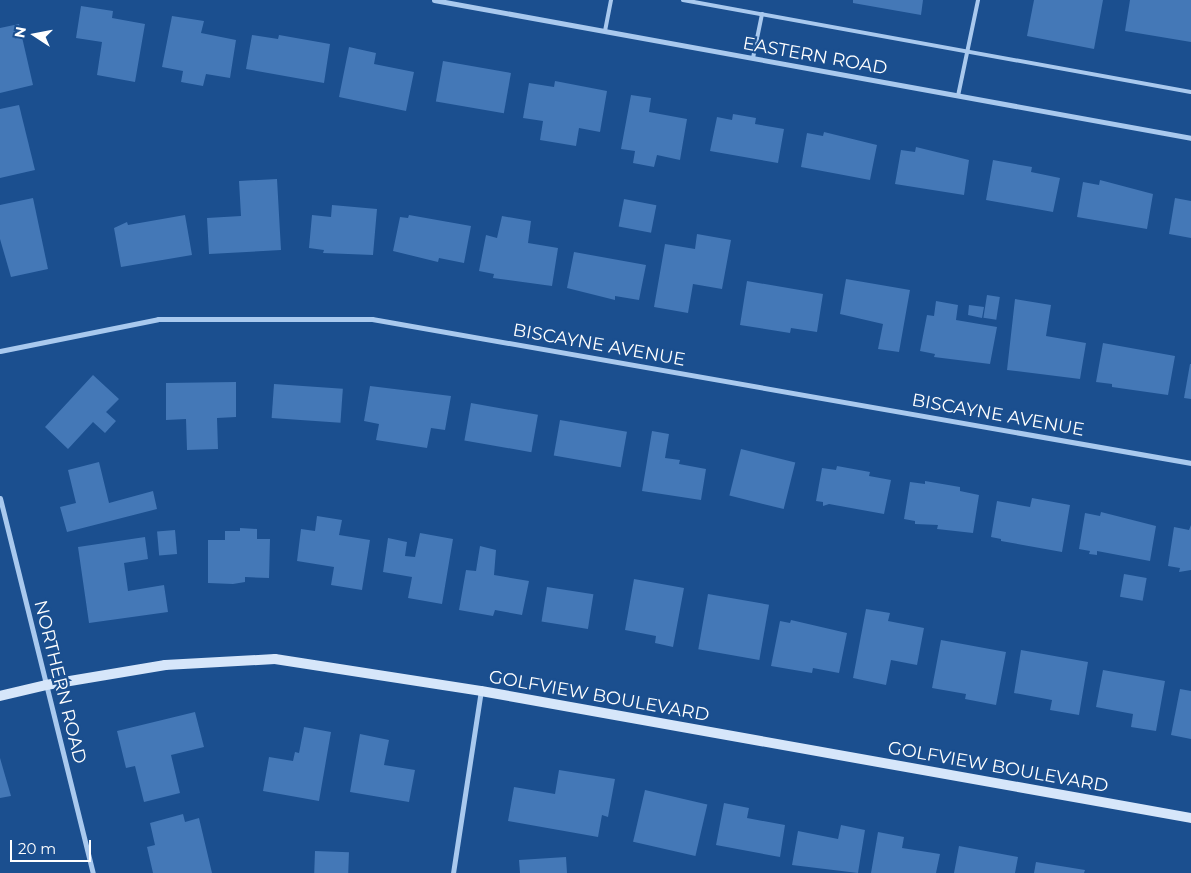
<!DOCTYPE html>
<style>
body{margin:0}
#map{position:relative;width:1191px;height:873px;overflow:hidden;background:#1b4f8f;font-family:Montserrat,sans-serif}
div>[style]{position:absolute}
[style*='--x']{left:calc(var(--x)*1px);top:calc(var(--y)*1px);width:calc(var(--w)*1px);rotate:calc(var(--a)*1deg)}
.building>*{inset:0;background:#4478b7;transform-origin:0 0}
.lane>*{height:4px;margin:-2px;padding:0 2px;transform-origin:2px;border-radius:2px;background:#a9c9ee}
.street>*{height:5px;margin:-2.5px;padding:0 2.5px;transform-origin:2.5px;border-radius:2.5px;background:#a9c9ee}
.secondary>*{height:10px;margin:-5px;padding:0 5px;transform-origin:5px;border-radius:5px;background:#d6e6fa}
span{translate:-50% -50%;white-space:nowrap;text-align:center;line-height:1.15;-webkit-text-stroke:4.5px #1b4f8f;paint-order:stroke}
.street-label{font-size:18px;color:#fff}
.north{position:absolute;left:10px;top:10px;width:50px;height:50px;-webkit-text-stroke:4px #1b4f8f;paint-order:stroke;rotate:281deg;font-size:14px;font-weight:700;line-height:20px;text-align:center;color:#fff}
.north::after{content:'';display:block;margin:auto;width:18px;height:22px;background:#fff;clip-path:polygon(50% 0,100% 100%,50% 72%,0 100%)}
.scale{position:absolute;left:10px;top:840px;width:81px;height:22px;box-sizing:border-box;border:2px solid #fff;border-top:0;padding-left:6px;font-size:15px;line-height:18px;white-space:nowrap;color:#fff;-webkit-text-stroke:4px #1b4f8f;paint-order:stroke}
</style>
<div id="map">
<div class="building">
<i style="clip-path:polygon(853px 0,923px 0,921px 15px,853px 3px)"></i>
<i style="clip-path:polygon(1034px 0,1103px 0,1094px 49px,1027px 36px)"></i>
<i style="clip-path:polygon(1130px 0,1191px 0,1191px 42px,1125px 31px)"></i>
<i style="clip-path:polygon(81px 6px,113px 11px,112px 18px,145px 24px,135px 82px,97px 75px,102px 42px,76px 38px)"></i>
<i style="clip-path:polygon(172px 16px,204px 21px,201px 33px,236px 40px,230px 78px,206px 74px,203px 86px,181px 82px,183px 71px,162px 67px)"></i>
<i style="clip-path:polygon(19px 24px,33px 85px,0 93px,0 28px)"></i>
<i style="clip-path:polygon(252px 35px,278px 39px,279px 35px,330px 44px,324px 83px,246px 69px)"></i>
<i style="clip-path:polygon(349px 47px,376px 53px,374px 64px,414px 72px,406px 111px,339px 97px)"></i>
<i style="left:443px;top:61px;width:69px;height:41px;rotate:10deg"></i>
<i style="clip-path:polygon(555px 81px,607px 91px,600px 132px,579px 128px,576px 146px,540px 140px,543px 121px,523px 118px,529px 83px,554px 87px)"></i>
<i style="clip-path:polygon(631px 95px,651px 98px,649px 112px,687px 119px,680px 160px,657px 155px,654px 167px,633px 163px,635px 151px,621px 149px)"></i>
<i style="clip-path:polygon(19px 105px,35px 170px,0 178px,0 109px)"></i>
<i style="clip-path:polygon(733px 114px,756px 118px,755px 124px,784px 129px,778px 163px,710px 151px,717px 117px,732px 120px)"></i>
<i style="clip-path:polygon(824px 132px,877px 145px,870px 180px,801px 167px,807px 133px,823px 136px)"></i>
<i style="clip-path:polygon(916px 147px,969px 160px,964px 195px,895px 184px,901px 150px,915px 152px)"></i>
<i style="clip-path:polygon(993px 160px,1032px 167px,1031px 172px,1060px 178px,1053px 212px,986px 200px)"></i>
<i style="clip-path:polygon(277px 179px,281px 250px,209px 254px,207px 218px,241px 216px,239px 181px)"></i>
<i style="clip-path:polygon(1100px 180px,1153px 194px,1147px 229px,1077px 217px,1083px 182px,1099px 185px)"></i>
<i style="clip-path:polygon(33px 198px,48px 269px,11px 277px,0 239px,0 205px)"></i>
<i style="clip-path:polygon(1175px 198px,1191px 201px,1191px 238px,1169px 234px)"></i>
<i style="left:624px;top:199px;width:33px;height:28px;rotate:11deg"></i>
<i style="clip-path:polygon(332px 205px,377px 209px,373px 255px,323px 253px,324px 250px,309px 248px,312px 215px,331px 217px)"></i>
<i style="clip-path:polygon(185px 215px,192px 255px,121px 267px,114px 228px,127px 222px,128px 225px)"></i>
<i style="clip-path:polygon(409px 215px,471px 226px,464px 263px,439px 258px,438px 262px,393px 251px,400px 217px,408px 218px)"></i>
<i style="clip-path:polygon(502px 216px,531px 221px,528px 243px,558px 248px,552px 286px,493px 278px,494px 274px,479px 271px,486px 235px,497px 238px)"></i>
<i style="clip-path:polygon(697px 234px,731px 240px,722px 289px,693px 284px,688px 313px,654px 307px,665px 244px,695px 249px)"></i>
<i style="clip-path:polygon(574px 252px,646px 265px,639px 300px,615px 296px,615px 300px,567px 288px)"></i>
<i style="clip-path:polygon(846px 279px,910px 290px,899px 352px,878px 349px,883px 324px,840px 314px)"></i>
<i style="clip-path:polygon(747px 281px,823px 294px,817px 332px,791px 328px,790px 333px,740px 325px)"></i>
<i style="left:987px;top:295px;width:13px;height:23px;rotate:9deg"></i>
<i style="clip-path:polygon(1015px 299px,1051px 305px,1046px 336px,1086px 343px,1080px 379px,1007px 370px)"></i>
<i style="clip-path:polygon(936px 301px,958px 305px,956px 320px,997px 327px,990px 364px,934px 357px,935px 354px,920px 351px,927px 315px,934px 316px)"></i>
<i style="clip-path:polygon(969px 305px,984px 307px,982px 318px,968px 315px)"></i>
<i style="clip-path:polygon(1103px 343px,1175px 356px,1168px 395px,1112px 387px,1112px 384px,1096px 382px)"></i>
<i style="clip-path:polygon(1190px 364px,1191px 364px,1191px 399px,1184px 398px)"></i>
<i style="clip-path:polygon(93px 375px,119px 399px,106px 412px,116px 421px,105px 433px,93px 422px,68px 449px,45px 427px)"></i>
<i style="clip-path:polygon(236px 382px,236px 417px,217px 418px,218px 449px,187px 450px,186px 419px,166px 420px,166px 383px)"></i>
<i style="left:274px;top:384px;width:69px;height:34px;rotate:4deg"></i>
<i style="clip-path:polygon(370px 386px,451px 396px,445px 430px,431px 428px,427px 448px,376px 440px,379px 424px,364px 421px)"></i>
<i style="left:471px;top:403px;width:68px;height:38px;rotate:10deg"></i>
<i style="left:560px;top:420px;width:68px;height:36px;rotate:10deg"></i>
<i style="clip-path:polygon(652px 431px,669px 434px,665px 458px,680px 460px,679px 464px,706px 469px,701px 500px,642px 491px)"></i>
<i style="left:741px;top:449px;width:56px;height:48px;rotate:14deg"></i>
<i style="clip-path:polygon(99px 462px,109px 503px,153px 491px,157px 509px,67px 532px,60px 507px,76px 503px,68px 470px)"></i>
<i style="clip-path:polygon(837px 466px,870px 472px,869px 476px,891px 480px,884px 514px,829px 504px,823px 506px,823px 502px,816px 501px,822px 468px,836px 470px)"></i>
<i style="clip-path:polygon(925px 481px,960px 487px,960px 491px,979px 495px,973px 533px,937px 529px,938px 525px,915px 524px,915px 521px,904px 519px,910px 482px,925px 484px)"></i>
<i style="clip-path:polygon(1032px 498px,1070px 505px,1062px 552px,1001px 541px,1001px 539px,991px 537px,997px 501px,1030px 507px)"></i>
<i style="clip-path:polygon(1101px 512px,1156px 526px,1150px 561px,1097px 551px,1097px 555px,1089px 554px,1090px 551px,1079px 549px,1085px 513px,1100px 516px)"></i>
<i style="clip-path:polygon(317px 516px,342px 520px,339px 535px,370px 540px,362px 590px,331px 585px,334px 567px,297px 561px,301px 529px,315px 531px)"></i>
<i style="clip-path:polygon(1191px 525px,1191px 570px,1179px 572px,1180px 568px,1168px 566px,1174px 527px,1189px 530px)"></i>
<i style="clip-path:polygon(240px 528px,257px 529px,257px 539px,270px 539px,269px 578px,245px 577px,245px 582px,233px 584px,208px 583px,208px 540px,225px 540px,225px 531px,240px 531px)"></i>
<i style="left:175px;top:530px;width:24px;height:18px;rotate:85deg"></i>
<i style="clip-path:polygon(420px 533px,453px 539px,442px 604px,408px 598px,412px 577px,383px 572px,388px 538px,407px 542px,405px 556px,415px 557px)"></i>
<i style="clip-path:polygon(145px 537px,148px 559px,124px 563px,128px 591px,164px 585px,168px 612px,89px 623px,78px 547px)"></i>
<i style="clip-path:polygon(480px 546px,496px 550px,494px 575px,529px 581px,522px 615px,495px 610px,493px 616px,459px 610px,466px 570px,476px 571px)"></i>
<i style="left:1124px;top:574px;width:23px;height:23px;rotate:10deg"></i>
<i style="clip-path:polygon(634px 579px,684px 588px,673px 647px,655px 643px,656px 636px,625px 630px)"></i>
<i style="left:547px;top:587px;width:47px;height:35px;rotate:9deg"></i>
<i style="left:708px;top:594px;width:62px;height:56px;rotate:10deg"></i>
<i style="clip-path:polygon(866px 609px,890px 613px,888px 621px,924px 628px,917px 665px,891px 660px,886px 685px,853px 678px)"></i>
<i style="clip-path:polygon(791px 620px,847px 633px,839px 673px,813px 668px,812px 673px,771px 666px,780px 621px,790px 623px)"></i>
<i style="clip-path:polygon(941px 640px,1006px 652px,996px 705px,965px 699px,966px 694px,932px 688px)"></i>
<i style="clip-path:polygon(1021px 650px,1088px 662px,1079px 715px,1050px 710px,1052px 700px,1014px 693px)"></i>
<i style="clip-path:polygon(1103px 670px,1165px 681px,1156px 731px,1131px 727px,1133px 714px,1096px 707px)"></i>
<i style="clip-path:polygon(1180px 689px,1191px 691px,1191px 739px,1171px 735px)"></i>
<i style="clip-path:polygon(195px 712px,204px 747px,171px 755px,180px 793px,144px 802px,135px 766px,126px 768px,117px 731px)"></i>
<i style="clip-path:polygon(304px 727px,331px 732px,319px 801px,263px 791px,269px 757px,293px 761px,295px 752px,299px 753px)"></i>
<i style="clip-path:polygon(360px 734px,389px 740px,384px 765px,415px 770px,409px 802px,350px 792px)"></i>
<i style="clip-path:polygon(0 758px,11px 796px,0 798px)"></i>
<i style="clip-path:polygon(559px 770px,615px 779px,608px 817px,602px 815px,598px 837px,508px 821px,514px 787px,555px 794px)"></i>
<i style="left:645px;top:790px;width:64px;height:53px;rotate:13deg"></i>
<i style="clip-path:polygon(724px 803px,749px 808px,747px 818px,785px 825px,780px 857px,716px 845px)"></i>
<i style="clip-path:polygon(183px 814px,185px 822px,199px 818px,212px 873px,153px 873px,147px 847px,155px 845px,150px 823px)"></i>
<i style="clip-path:polygon(841px 825px,865px 830px,858px 873px,792px 865px,798px 831px,838px 839px)"></i>
<i style="clip-path:polygon(878px 832px,904px 837px,902px 848px,940px 854px,936px 873px,871px 873px)"></i>
<i style="clip-path:polygon(959px 846px,1018px 857px,1015px 873px,954px 873px)"></i>
<i style="left:315px;top:851px;width:34px;height:22px;rotate:2deg"></i>
<i style="clip-path:polygon(566px 857px,567px 873px,520px 873px,519px 860px)"></i>
<i style="clip-path:polygon(1036px 862px,1085px 870px,1084px 873px,1034px 873px)"></i>
</div>
<div class="lane">
<i style="--x:683;--y:0;--w:516;--a:10.27"></i>
<i style="--x:605;--y:31;--w:32;--a:-79"></i>
<i style="--x:753;--y:58;--w:45;--a:-78.4"></i>
<i style="--x:958;--y:96;--w:98;--a:-78.2"></i>
</div>
<div class="street">
<i style="--x:434;--y:0;--w:769;--a:10.33"></i>
<i style="--x:0;--y:351;--w:161;--a:-11.4"></i>
<i style="--x:158;--y:319;--w:214;--a:0"></i>
<i style="--x:372;--y:319;--w:832;--a:9.97"></i>
<i style="--x:0;--y:498;--w:386;--a:76.1"></i>
<i style="--x:453;--y:873;--w:184;--a:-81.3"></i>
</div>
<div class="secondary">
<i style="--x:0;--y:696;--w:47;--a:-13.4"></i>
<i style="--x:46;--y:685;--w:121;--a:-9.5"></i>
<i style="--x:165;--y:665;--w:110;--a:-3.1"></i>
<i style="--x:275;--y:659;--w:208;--a:8.8"></i>
<i style="--x:481;--y:691;--w:721;--a:10.14"></i>
</div>
<div class="street-label">
<span style="left:815px;top:56px;rotate:10deg">EASTERN ROAD</span>
<span style="left:599px;top:345px;rotate:10deg">BISCAYNE AVENUE</span>
<span style="left:998px;top:415px;rotate:10deg">BISCAYNE AVENUE</span>
<span style="left:60px;top:682px;rotate:76deg">NORTHERN ROAD</span>
<span style="left:599px;top:696px;rotate:10deg">GOLFVIEW BOULEVARD</span>
<span style="left:998px;top:767px;rotate:10deg">GOLFVIEW BOULEVARD</span>
</div>
<div class="north">N</div>
<div class="scale">20 m</div>
</div>
